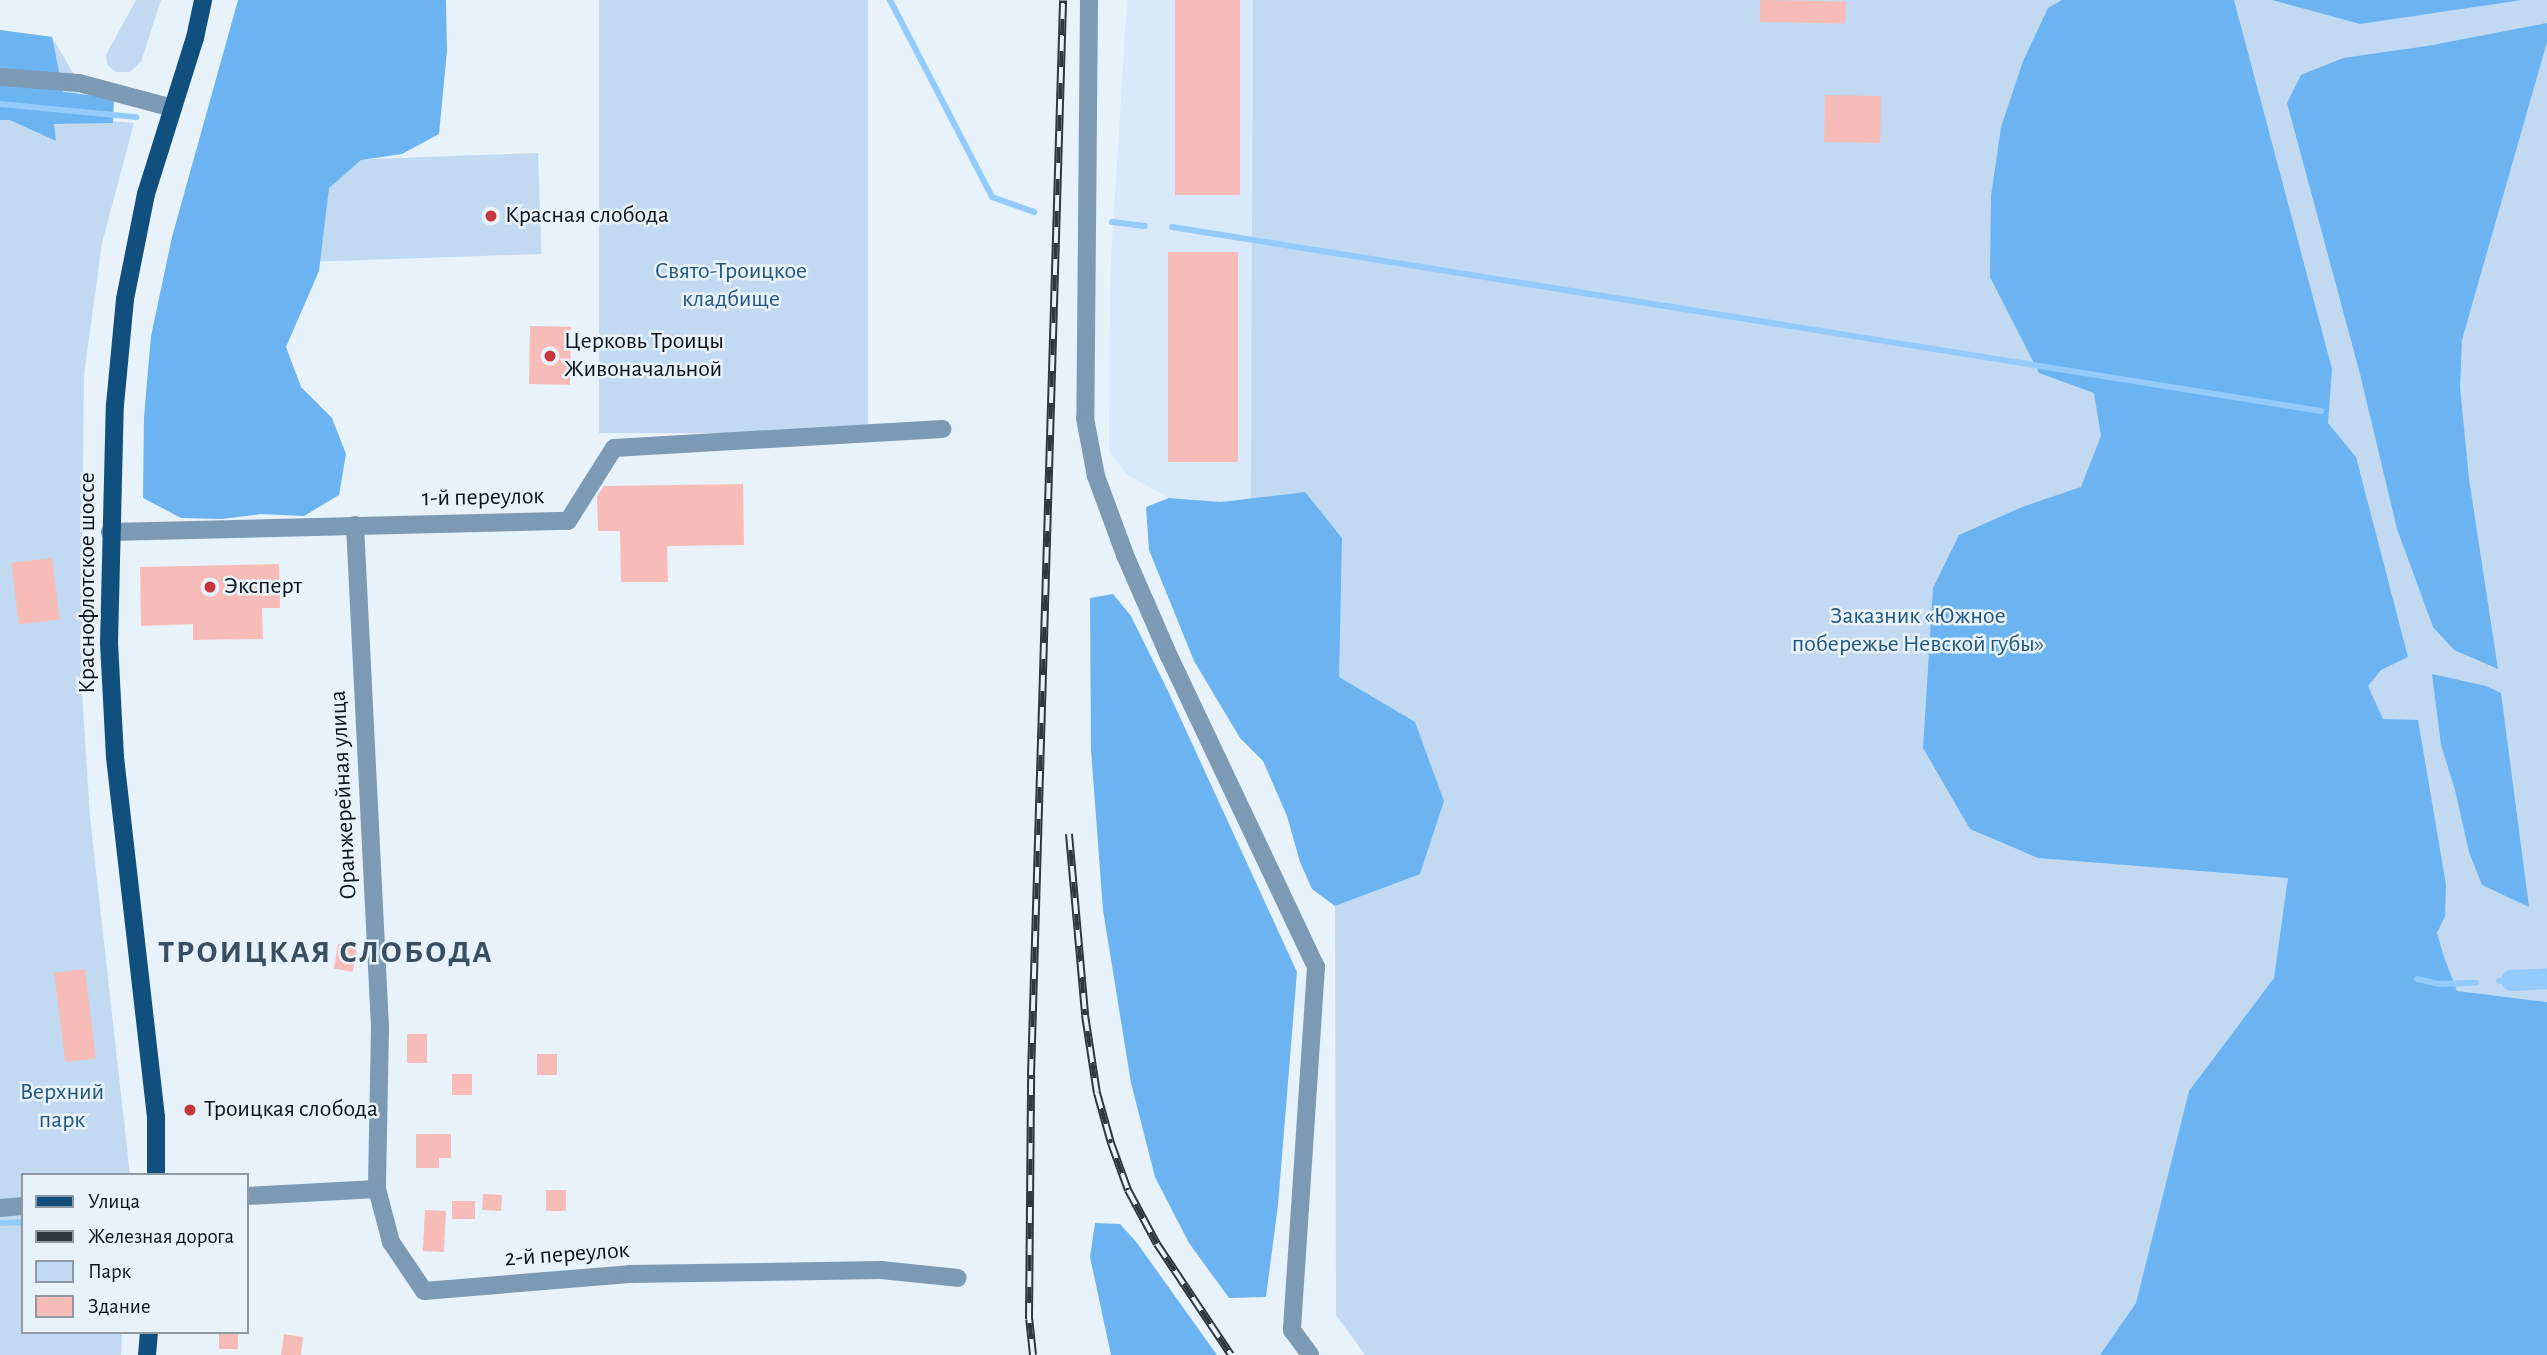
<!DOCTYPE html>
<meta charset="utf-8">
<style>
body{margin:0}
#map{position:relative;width:2547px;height:1355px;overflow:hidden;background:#e8f2fb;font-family:"Alegreya Sans",sans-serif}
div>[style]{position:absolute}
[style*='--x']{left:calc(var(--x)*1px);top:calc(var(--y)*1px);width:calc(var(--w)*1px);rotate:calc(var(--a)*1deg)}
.built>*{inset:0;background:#d7e9fa}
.green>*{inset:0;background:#c1daf2;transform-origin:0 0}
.forest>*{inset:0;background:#6cb4f1}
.stream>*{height:6px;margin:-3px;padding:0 3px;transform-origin:3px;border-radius:3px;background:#93cbfd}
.canal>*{height:21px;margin:-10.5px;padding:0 10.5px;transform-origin:10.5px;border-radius:10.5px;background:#93cbfd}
.building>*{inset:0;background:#f7bcb8;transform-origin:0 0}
.minor>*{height:18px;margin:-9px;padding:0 9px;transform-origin:9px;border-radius:9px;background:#7c9ab4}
.primary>*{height:18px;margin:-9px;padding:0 9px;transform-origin:9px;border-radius:9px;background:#11507e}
.rail>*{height:8px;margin-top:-4px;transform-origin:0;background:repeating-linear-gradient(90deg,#e8f2fb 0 16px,#2f3740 0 32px);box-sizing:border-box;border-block:2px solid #2f3740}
.dots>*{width:19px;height:19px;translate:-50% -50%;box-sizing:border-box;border:4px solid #e8f2fb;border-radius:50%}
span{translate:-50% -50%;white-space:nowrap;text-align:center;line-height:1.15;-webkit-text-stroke:5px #e8f2fb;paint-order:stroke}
.poi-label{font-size:24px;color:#0b131b}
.left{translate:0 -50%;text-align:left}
.park-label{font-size:24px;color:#245780}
.street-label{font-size:24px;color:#0b131b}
.district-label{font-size:32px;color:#3a4e61;font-weight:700;letter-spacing:2px}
.legend{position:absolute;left:21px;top:1173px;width:228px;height:161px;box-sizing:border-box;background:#e8f2fb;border:2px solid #9099a1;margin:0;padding:9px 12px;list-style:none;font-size:21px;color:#0b131b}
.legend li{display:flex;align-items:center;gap:14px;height:35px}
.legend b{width:35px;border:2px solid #9099a1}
</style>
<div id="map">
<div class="built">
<i style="clip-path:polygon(1127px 0,1307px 0,1305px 492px,1221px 502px,1169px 498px,1126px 474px,1109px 451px,1110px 276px)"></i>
</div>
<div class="green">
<i style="clip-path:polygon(136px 0,161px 0,141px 62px,130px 72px,116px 72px,107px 65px,106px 55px)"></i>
<i style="left:599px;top:0;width:269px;height:433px"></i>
<i style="clip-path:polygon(1253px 0,2547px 0,2547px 1355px,1365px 1355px,1336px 1315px,1335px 906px,1348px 900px,1250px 681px)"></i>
<i style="clip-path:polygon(0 30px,52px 37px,79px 83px,76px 118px,134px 123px,102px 243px,84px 375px,82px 562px,82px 691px,90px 817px,130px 1175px,23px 1175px,23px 1332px,122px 1332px,121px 1355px,0 1355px)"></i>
<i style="left:538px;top:153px;width:101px;height:256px;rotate:88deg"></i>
</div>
<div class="forest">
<i style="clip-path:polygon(238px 0,446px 0,447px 51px,439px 134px,402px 154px,361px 160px,329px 188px,319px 271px,286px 347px,301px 387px,332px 418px,346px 454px,339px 495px,304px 516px,261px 514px,222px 519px,181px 518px,143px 498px,144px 417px,151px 336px,172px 237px)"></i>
<i style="clip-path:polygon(2062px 0,2234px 0,2332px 369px,2328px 423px,2356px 457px,2408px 657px,2381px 670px,2368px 686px,2383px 719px,2418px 720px,2446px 885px,2445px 916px,2437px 933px,2444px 957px,2457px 991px,2547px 1002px,2547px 1355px,2100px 1355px,2136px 1303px,2189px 1091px,2274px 978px,2288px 878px,2038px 858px,1970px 829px,1923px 748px,1933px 588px,1959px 535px,2022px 507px,2081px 487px,2101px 436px,2094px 393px,2039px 373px,1990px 277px,1991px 196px,2001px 127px,2023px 61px,2048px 8px)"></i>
<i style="clip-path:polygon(2272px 0,2522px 0,2360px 24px)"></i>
<i style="clip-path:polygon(2547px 23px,2547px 42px,2462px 340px,2460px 387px,2469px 479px,2498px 669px,2454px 650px,2433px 627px,2397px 529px,2360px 374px,2287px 103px,2301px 75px,2343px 58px,2427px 46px)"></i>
<i style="clip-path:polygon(0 30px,52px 37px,63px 92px,114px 98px,113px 123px,54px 124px,56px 141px,10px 120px,0 120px)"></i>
<i style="clip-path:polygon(1305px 492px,1342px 538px,1339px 677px,1415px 722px,1444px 801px,1420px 874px,1335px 906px,1312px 889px,1300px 862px,1287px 816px,1263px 761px,1240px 738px,1194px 661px,1149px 550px,1146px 507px,1169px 498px,1221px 502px)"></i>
<i style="clip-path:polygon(1113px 594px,1131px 616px,1167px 689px,1297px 972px,1278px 1205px,1266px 1297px,1229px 1298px,1189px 1243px,1155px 1177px,1131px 1083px,1103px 910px,1091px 750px,1090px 598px)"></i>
<i style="clip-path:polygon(2432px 674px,2486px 686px,2501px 693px,2529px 907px,2482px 885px,2469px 852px,2455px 790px,2441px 745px)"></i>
<i style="clip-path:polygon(1095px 1223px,1120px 1224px,1137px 1243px,1217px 1355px,1111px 1355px,1090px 1257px)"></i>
</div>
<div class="stream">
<i style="--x:890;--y:0;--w:222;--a:62.6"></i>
<i style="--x:992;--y:197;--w:45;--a:19.7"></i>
<i style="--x:0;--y:104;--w:137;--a:5.5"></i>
<i style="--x:1112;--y:222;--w:33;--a:7"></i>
<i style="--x:1172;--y:227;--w:1164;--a:9.1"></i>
<i style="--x:2417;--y:979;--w:22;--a:13"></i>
<i style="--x:2438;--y:984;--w:38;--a:-2"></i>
<i style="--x:2499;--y:981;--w:12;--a:-5"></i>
<i style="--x:0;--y:1223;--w:23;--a:-2"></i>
</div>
<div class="canal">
<i style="--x:2511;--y:980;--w:36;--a:-3"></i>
</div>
<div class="building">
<i style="left:1175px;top:0;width:65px;height:195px"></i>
<i style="left:1760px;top:0;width:86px;height:22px;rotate:1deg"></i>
<i style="left:1825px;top:95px;width:56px;height:47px;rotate:1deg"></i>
<i style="left:1168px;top:252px;width:70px;height:210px"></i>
<i style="left:530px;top:326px;width:41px;height:58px;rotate:1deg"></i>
<i style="clip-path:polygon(743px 484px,744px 545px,667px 546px,668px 582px,621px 582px,620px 531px,598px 531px,597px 496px,604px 486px)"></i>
<i style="left:52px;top:558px;width:62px;height:41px;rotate:83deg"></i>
<i style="clip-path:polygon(279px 564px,280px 608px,262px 608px,263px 639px,193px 640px,193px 624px,141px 626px,140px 567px)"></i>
<i style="left:338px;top:944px;width:19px;height:25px;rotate:9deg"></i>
<i style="left:85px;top:969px;width:90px;height:31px;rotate:83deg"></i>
<i style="left:427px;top:1034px;width:29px;height:20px;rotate:90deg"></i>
<i style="left:537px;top:1054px;width:20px;height:21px"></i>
<i style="left:452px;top:1074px;width:20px;height:21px"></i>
<i style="clip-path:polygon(416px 1134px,451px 1134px,451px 1158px,439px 1158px,439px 1168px,416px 1168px)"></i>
<i style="left:546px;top:1190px;width:20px;height:21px"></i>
<i style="left:483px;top:1194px;width:19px;height:16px;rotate:3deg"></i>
<i style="left:475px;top:1201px;width:18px;height:23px;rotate:90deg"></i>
<i style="left:425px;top:1210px;width:21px;height:41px;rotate:3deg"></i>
<i style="left:219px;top:1332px;width:19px;height:17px"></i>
<i style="clip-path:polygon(284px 1334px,303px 1337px,301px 1355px,281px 1355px)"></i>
</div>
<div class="minor">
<i style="--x:1089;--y:0;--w:418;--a:90.5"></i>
<i style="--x:1085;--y:418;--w:59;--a:79.3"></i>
<i style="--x:1096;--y:476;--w:84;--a:69.8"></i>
<i style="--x:1125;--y:555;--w:110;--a:66.5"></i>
<i style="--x:1169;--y:656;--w:344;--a:64.7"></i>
<i style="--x:1316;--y:967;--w:364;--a:93.8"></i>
<i style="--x:1292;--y:1330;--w:31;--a:54"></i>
<i style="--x:0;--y:77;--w:79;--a:4.3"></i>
<i style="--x:79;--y:83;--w:97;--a:14.9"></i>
<i style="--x:355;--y:525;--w:504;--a:87.15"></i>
<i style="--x:380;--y:1028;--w:161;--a:91.1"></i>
<i style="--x:377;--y:1189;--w:55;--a:75.2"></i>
<i style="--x:391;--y:1242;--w:59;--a:56"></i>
<i style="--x:424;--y:1291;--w:206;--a:-4.7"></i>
<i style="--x:629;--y:1274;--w:252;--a:-0.9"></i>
<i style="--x:881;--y:1270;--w:77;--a:5.9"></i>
<i style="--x:110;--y:532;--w:458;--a:-1.4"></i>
<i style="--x:568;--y:521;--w:86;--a:-57.8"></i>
<i style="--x:614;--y:448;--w:329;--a:-3.3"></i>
<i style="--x:247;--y:1196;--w:130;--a:-3.1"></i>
<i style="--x:0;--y:1208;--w:23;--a:-5"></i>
</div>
<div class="primary">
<i style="--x:156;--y:1175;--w:58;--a:-90"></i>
<i style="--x:156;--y:1117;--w:362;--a:-96.5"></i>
<i style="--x:115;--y:757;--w:114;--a:-93"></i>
<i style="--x:109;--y:643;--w:238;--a:-88.6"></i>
<i style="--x:115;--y:405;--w:106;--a:-84.6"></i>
<i style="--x:125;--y:299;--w:107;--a:-78.7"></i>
<i style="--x:146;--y:194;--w:164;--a:-72.6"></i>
<i style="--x:195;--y:38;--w:39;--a:-78"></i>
<i style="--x:147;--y:1355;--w:23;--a:-85"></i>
</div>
<div class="rail">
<i style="--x:1069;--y:834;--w:182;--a:84.9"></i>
<i style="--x:1085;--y:1015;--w:79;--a:81.3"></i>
<i style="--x:1097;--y:1093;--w:52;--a:74.4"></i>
<i style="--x:1111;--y:1143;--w:50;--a:70.1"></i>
<i style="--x:1128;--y:1190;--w:61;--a:61.8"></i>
<i style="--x:1157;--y:1244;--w:133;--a:56.3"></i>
<i style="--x:1033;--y:1355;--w:36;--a:-96"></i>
<i style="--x:1029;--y:1319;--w:244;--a:-89.5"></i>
<i style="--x:1031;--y:1075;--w:1075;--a:-88.29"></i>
</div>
<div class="dots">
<i style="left:491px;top:216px;background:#c6373b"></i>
<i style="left:550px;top:356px;background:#c6373b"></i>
<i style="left:210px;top:587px;background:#c6373b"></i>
<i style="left:190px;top:1110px;background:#c6373b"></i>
</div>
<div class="poi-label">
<span class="left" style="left:505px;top:216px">Красная слобода</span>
<span class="left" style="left:564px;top:356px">Церковь Троицы<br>Живоначальной</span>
<span class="left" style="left:224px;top:587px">Эксперт</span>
<span class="left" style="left:204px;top:1110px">Троицкая слобода</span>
</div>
<div class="park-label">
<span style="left:731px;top:286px">Свято-Троицкое<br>кладбище</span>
<span style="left:1918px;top:631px">Заказник «Южное<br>побережье Невской губы»</span>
<span style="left:62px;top:1107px">Верхний<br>парк</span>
</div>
<div class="street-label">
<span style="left:483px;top:498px;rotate:-1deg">1-й переулок</span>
<span style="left:88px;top:583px;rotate:-90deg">Краснофлотское шоссе</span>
<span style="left:344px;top:795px;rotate:-93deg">Оранжерейная улица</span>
<span style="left:567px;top:1255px;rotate:-4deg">2-й переулок</span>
</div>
<div class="district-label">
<span style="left:326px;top:952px">ТРОИЦКАЯ СЛОБОДА</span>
</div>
<ul class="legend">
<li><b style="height:9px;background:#11507e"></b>Улица</li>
<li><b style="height:9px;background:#2f3740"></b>Железная дорога</li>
<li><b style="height:19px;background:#c1daf2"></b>Парк</li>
<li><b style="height:19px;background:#f7bcb8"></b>Здание</li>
</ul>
</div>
